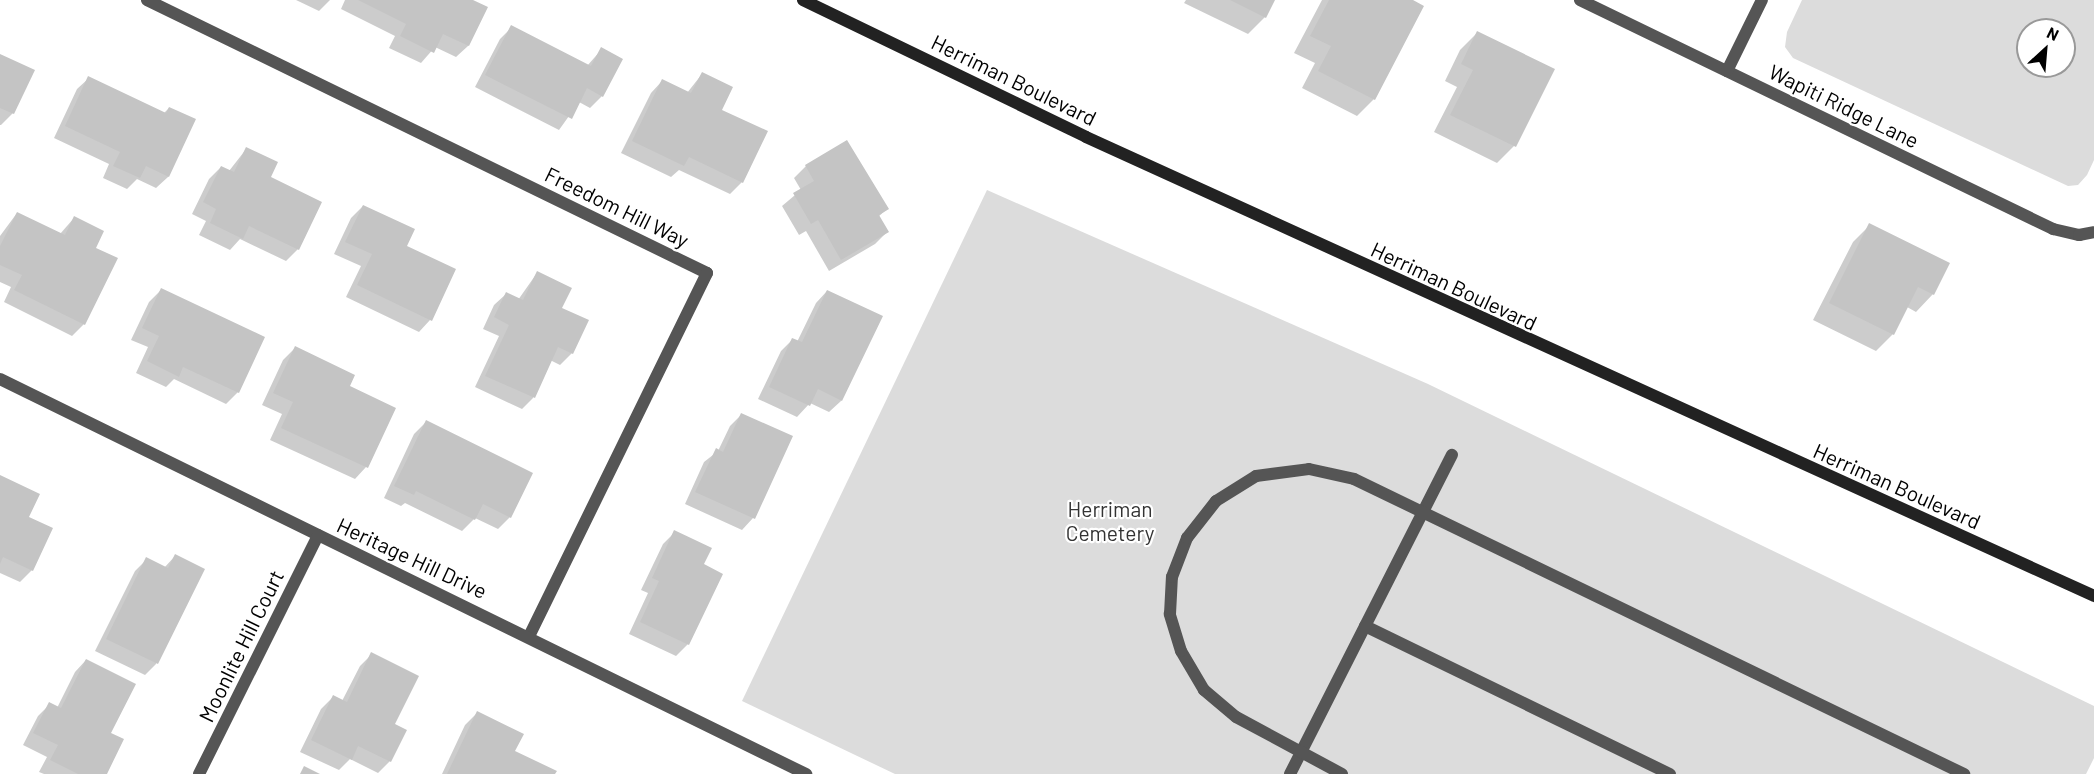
<!DOCTYPE html>
<style>
body{margin:0}
#map{position:relative;width:2094px;height:774px;overflow:hidden;background:#fff;font-family:Barlow,sans-serif}
div>[style]{position:absolute}
[style*='--x']{left:calc(var(--x)*1px);top:calc(var(--y)*1px);width:calc(var(--w)*1px);rotate:calc(var(--a)*1deg)}
.green>*{inset:0;background:#dcdcdc}
.shadow>*{inset:0;background:#0003}
.building>*{inset:0;background:#c4c4c4}
.lane>*{height:12px;margin:-6px;padding:0 6px;transform-origin:6px;border-radius:6px;background:#555}
.street>*{height:12px;margin:-6px;padding:0 6px;transform-origin:6px;border-radius:6px;background:#555}
.secondary>*{height:12px;margin:-6px;padding:0 6px;transform-origin:6px;border-radius:6px;background:#222}
span{translate:-50% -50%;white-space:nowrap;text-align:center;line-height:1.15;-webkit-text-stroke:4.5px #fff;paint-order:stroke}
.street-label{font-size:21px;color:#000}
.park-label{font-size:21px;color:#333}
.north{position:absolute;left:2016px;top:18px;width:60px;height:60px;box-sizing:border-box;background:#fff;border:2px solid #999;border-radius:50%;rotate:26deg;font-size:16px;font-weight:700;line-height:24px;text-align:center;color:#000}
.north::after{content:'';display:block;margin:auto;width:21px;height:27px;background:#000;clip-path:polygon(50% 0,100% 100%,50% 72%,0 100%)}
</style>
<div id="map">
<div class="green">
<i style="clip-path:polygon(evenodd,1802px 0,2094px 0,2094px 160px,2087px 175px,2078px 185px,2068px 186px,1793px 58px,1785px 47px,1787px 32px,1802px 0,2028px 30px,2064px 30px,2064px 66px,2028px 66px,2028px 30px)"></i>
<i style="clip-path:polygon(987px 190px,1428px 384px,2094px 706px,2094px 758px,2086px 774px,895px 774px,742px 701px)"></i>
</div>
<div class="shadow">
<i style="clip-path:polygon(296px 0,330px 0,319px 11px)"></i>
<i style="clip-path:polygon(345px 0,470px 0,486px 8px,468px 46px,456px 57px,435px 47px,421px 63px,389px 48px,395px 36px,341px 9px)"></i>
<i style="clip-path:polygon(1186px 0,1273px 0,1265px 17px,1248px 34px,1184px 3px)"></i>
<i style="clip-path:polygon(1322px 0,1410px 0,1374px 99px,1357px 116px,1302px 88px,1315px 63px,1294px 53px)"></i>
<i style="clip-path:polygon(512px 27px,587px 66px,602px 49px,602px 96px,590px 108px,579px 102px,559px 130px,475px 87px,500px 39px)"></i>
<i style="clip-path:polygon(1477px 33px,1514px 146px,1497px 163px,1434px 132px,1457px 87px,1445px 81px,1460px 50px)"></i>
<i style="clip-path:polygon(0 55px,13px 113px,1px 125px,0 125px)"></i>
<i style="clip-path:polygon(702px 74px,720px 110px,742px 182px,730px 194px,679px 170px,671px 177px,621px 153px,651px 93px,662px 81px,687px 93px)"></i>
<i style="clip-path:polygon(89px 78px,164px 113px,169px 108px,194px 120px,168px 177px,156px 188px,137px 179px,127px 189px,103px 178px,109px 164px,54px 138px,77px 89px)"></i>
<i style="clip-path:polygon(247px 148px,269px 178px,320px 202px,298px 249px,286px 261px,240px 239px,230px 250px,199px 235px,206px 221px,192px 214px,209px 179px,221px 167px,229px 171px)"></i>
<i style="clip-path:polygon(806px 166px,887px 209px,878px 217px,887px 232px,875px 244px,829px 271px,806px 231px,799px 235px,782px 206px,801px 190px,794px 178px)"></i>
<i style="clip-path:polygon(363px 206px,405px 247px,430px 320px,419px 332px,346px 297px,361px 266px,334px 254px,351px 218px)"></i>
<i style="clip-path:polygon(17px 213px,60px 234px,74px 218px,94px 248px,84px 324px,72px 336px,4px 302px,11px 287px,0 282px,0 236px)"></i>
<i style="clip-path:polygon(1870px 225px,1948px 263px,1933px 294px,1916px 312px,1907px 307px,1893px 334px,1876px 351px,1813px 320px,1853px 242px)"></i>
<i style="clip-path:polygon(537px 273px,560px 309px,572px 353px,560px 365px,550px 360px,533px 398px,522px 409px,475px 387px,499px 336px,483px 329px,494px 305px,506px 294px,518px 300px)"></i>
<i style="clip-path:polygon(161px 290px,238px 392px,226px 404px,174px 379px,166px 387px,136px 373px,148px 347px,131px 340px,149px 302px)"></i>
<i style="clip-path:polygon(827px 291px,841px 401px,829px 412px,810px 403px,797px 417px,758px 399px,781px 351px,793px 339px,797px 342px,816px 303px)"></i>
<i style="clip-path:polygon(295px 348px,348px 387px,366px 467px,355px 479px,270px 440px,282px 414px,262px 405px,283px 360px)"></i>
<i style="clip-path:polygon(742px 414px,753px 518px,742px 530px,685px 504px,704px 462px,718px 451px,730px 426px)"></i>
<i style="clip-path:polygon(426px 422px,510px 517px,498px 529px,475px 518px,462px 531px,405px 503px,401px 506px,384px 498px,414px 434px)"></i>
<i style="clip-path:polygon(0 477px,27px 518px,32px 570px,20px 582px,0 573px)"></i>
<i style="clip-path:polygon(675px 532px,702px 565px,721px 574px,688px 644px,676px 656px,629px 634px,648px 593px,641px 590px,663px 544px)"></i>
<i style="clip-path:polygon(175px 556px,203px 570px,156px 664px,145px 675px,95px 651px,135px 571px,147px 559px,164px 568px)"></i>
<i style="clip-path:polygon(372px 654px,393px 725px,390px 761px,378px 773px,350px 759px,339px 770px,300px 752px,321px 709px,333px 697px,342px 701px,360px 666px)"></i>
<i style="clip-path:polygon(86px 660px,109px 733px,105px 774px,44px 774px,39px 772px,47px 757px,23px 745px,38px 716px,50px 704px,57px 708px,75px 672px)"></i>
<i style="clip-path:polygon(477px 713px,513px 752px,553px 774px,442px 774px,465px 725px)"></i>
</div>
<div class="building">
<i style="clip-path:polygon(358px 0,473px 0,488px 7px,469px 46px,443px 34px,434px 53px,400px 36px,406px 24px)"></i>
<i style="clip-path:polygon(1230px 0,1275px 0,1266px 18px)"></i>
<i style="clip-path:polygon(1329px 0,1413px 0,1424px 6px,1375px 100px,1318px 71px,1331px 46px,1310px 36px)"></i>
<i style="clip-path:polygon(511px 25px,591px 66px,601px 47px,623px 59px,603px 97px,587px 88px,572px 119px,485px 75px)"></i>
<i style="clip-path:polygon(1477px 31px,1555px 69px,1516px 147px,1450px 115px,1473px 70px,1461px 64px)"></i>
<i style="clip-path:polygon(0 54px,35px 70px,14px 114px,0 108px)"></i>
<i style="clip-path:polygon(702px 72px,733px 87px,722px 110px,768px 131px,743px 183px,689px 157px,684px 166px,632px 141px,662px 79px,691px 93px)"></i>
<i style="clip-path:polygon(88px 76px,166px 113px,169px 107px,196px 119px,169px 177px,146px 166px,140px 178px,113px 166px,120px 152px,65px 126px)"></i>
<i style="clip-path:polygon(847px 140px,889px 209px,879px 215px,889px 232px,841px 260px,818px 220px,811px 224px,793px 193px,814px 181px,805px 165px)"></i>
<i style="clip-path:polygon(246px 147px,278px 162px,271px 177px,322px 202px,299px 250px,249px 226px,243px 239px,210px 223px,216px 209px,203px 202px,221px 166px,234px 172px)"></i>
<i style="clip-path:polygon(363px 205px,415px 229px,407px 246px,456px 269px,432px 321px,357px 285px,372px 254px,345px 242px)"></i>
<i style="clip-path:polygon(17px 212px,65px 235px,74px 216px,104px 231px,96px 248px,118px 258px,85px 325px,14px 290px,22px 275px,0 265px,0 246px)"></i>
<i style="clip-path:polygon(1869px 223px,1950px 263px,1934px 295px,1918px 287px,1894px 335px,1829px 303px)"></i>
<i style="clip-path:polygon(537px 271px,572px 288px,562px 308px,589px 320px,573px 354px,558px 347px,535px 398px,485px 376px,509px 325px,494px 317px,506px 292px,523px 300px)"></i>
<i style="clip-path:polygon(161px 288px,265px 337px,239px 393px,183px 367px,179px 377px,147px 361px,159px 336px,142px 328px)"></i>
<i style="clip-path:polygon(827px 290px,883px 316px,842px 401px,818px 389px,810px 406px,769px 387px,792px 338px,802px 342px)"></i>
<i style="clip-path:polygon(295px 346px,355px 375px,350px 386px,396px 408px,368px 468px,281px 428px,293px 402px,273px 393px)"></i>
<i style="clip-path:polygon(741px 413px,793px 436px,755px 519px,695px 492px,716px 448px,723px 452px)"></i>
<i style="clip-path:polygon(426px 420px,533px 473px,511px 518px,483px 504px,475px 520px,416px 491px,414px 495px,394px 486px)"></i>
<i style="clip-path:polygon(0 475px,40px 494px,29px 517px,53px 528px,33px 571px,3px 557px,0 564px)"></i>
<i style="clip-path:polygon(674px 530px,712px 548px,704px 564px,723px 574px,689px 645px,640px 622px,659px 581px,652px 578px)"></i>
<i style="clip-path:polygon(175px 554px,205px 569px,158px 664px,106px 639px,146px 557px,168px 568px)"></i>
<i style="clip-path:polygon(371px 652px,419px 676px,395px 724px,407px 730px,391px 762px,358px 746px,352px 760px,311px 740px,333px 695px,347px 702px)"></i>
<i style="clip-path:polygon(86px 659px,136px 684px,111px 733px,124px 739px,107px 774px,78px 774px,50px 760px,58px 745px,33px 733px,49px 702px,61px 708px)"></i>
<i style="clip-path:polygon(477px 711px,524px 734px,515px 751px,557px 771px,555px 774px,447px 774px)"></i>
<i style="clip-path:polygon(304px 766px,320px 774px,300px 774px)"></i>
</div>
<div class="lane">
<i style="--x:1365;--y:626;--w:339;--a:25.9"></i>
<i style="--x:1290;--y:774;--w:358;--a:-63.1"></i>
<i style="--x:1342;--y:774;--w:120;--a:-151.7"></i>
<i style="--x:1236;--y:717;--w:42;--a:-139.8"></i>
<i style="--x:1204;--y:690;--w:45;--a:-120.5"></i>
<i style="--x:1181;--y:651;--w:39;--a:-107"></i>
<i style="--x:1170;--y:614;--w:37;--a:-87"></i>
<i style="--x:1172;--y:577;--w:42;--a:-69"></i>
<i style="--x:1187;--y:538;--w:47;--a:-51.9"></i>
<i style="--x:1216;--y:501;--w:47;--a:-32"></i>
<i style="--x:1256;--y:476;--w:53;--a:-7.5"></i>
<i style="--x:1309;--y:469;--w:46;--a:12.5"></i>
<i style="--x:1354;--y:479;--w:678;--a:25.81"></i>
</div>
<div class="street">
<i style="--x:147;--y:0;--w:623;--a:25.99"></i>
<i style="--x:707;--y:273;--w:404;--a:116.1"></i>
<i style="--x:1580;--y:0;--w:526;--a:25.83"></i>
<i style="--x:2053;--y:229;--w:27;--a:13"></i>
<i style="--x:2079;--y:235;--w:15;--a:-11"></i>
<i style="--x:1727;--y:71;--w:79;--a:-63.8"></i>
<i style="--x:0;--y:379;--w:898;--a:26.11"></i>
<i style="--x:199;--y:774;--w:267;--a:-63.5"></i>
</div>
<div class="secondary">
<i style="--x:803;--y:0;--w:314;--a:25.8"></i>
<i style="--x:1086;--y:137;--w:1108;--a:24.48"></i>
</div>
<div class="street-label">
<span style="left:1014px;top:80px;rotate:26deg">Herriman Boulevard</span>
<span style="left:1844px;top:106px;rotate:26deg">Wapiti Ridge Lane</span>
<span style="left:617px;top:207px;rotate:26deg">Freedom Hill Way</span>
<span style="left:1454px;top:286px;rotate:25deg">Herriman Boulevard</span>
<span style="left:1897px;top:486px;rotate:24deg">Herriman Boulevard</span>
<span style="left:412px;top:558px;rotate:25deg">Heritage Hill Drive</span>
<span style="left:241px;top:646px;rotate:-64deg">Moonlite Hill Court</span>
</div>
<div class="park-label">
<span style="left:1110px;top:521px">Herriman<br>Cemetery</span>
</div>
<div class="north">N</div>
</div>
